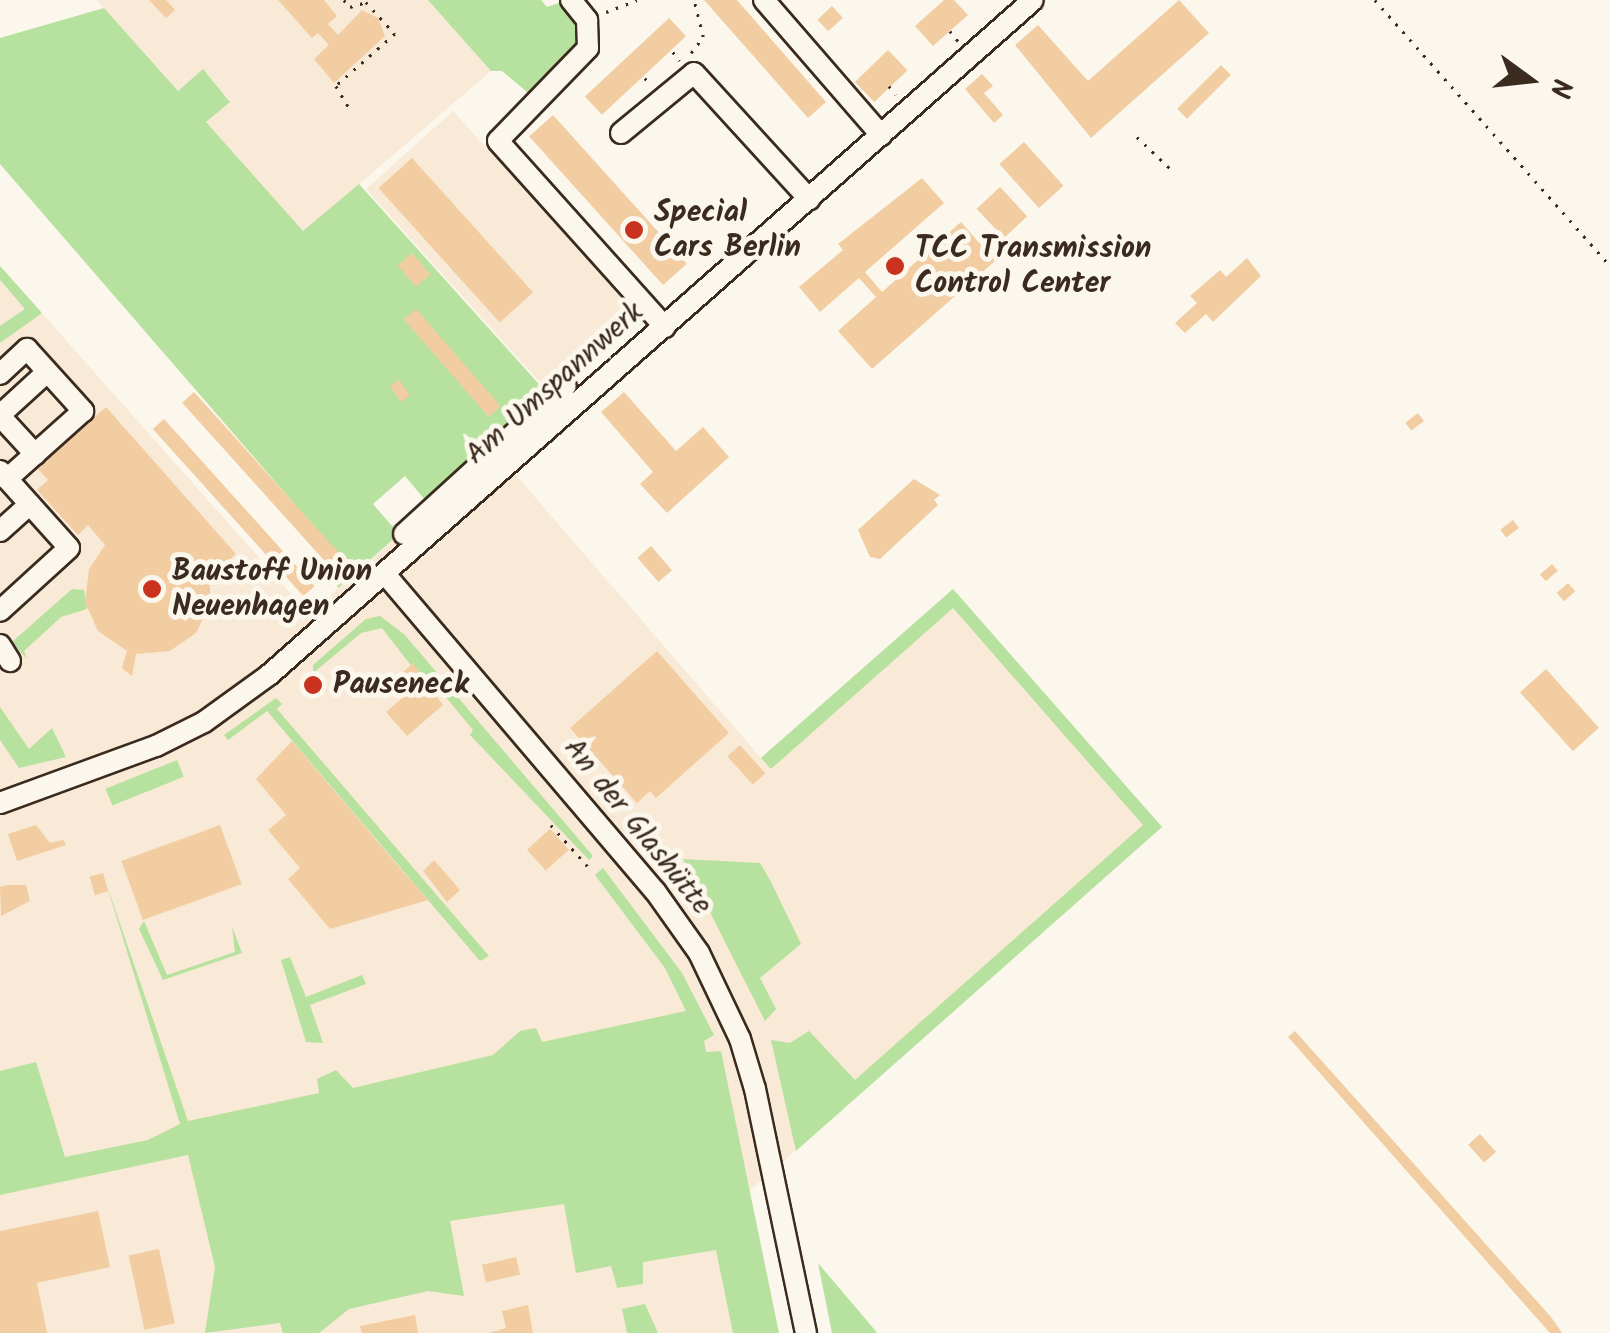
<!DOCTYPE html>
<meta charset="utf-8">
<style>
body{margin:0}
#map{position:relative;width:1610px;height:1333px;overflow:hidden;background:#fbf7ec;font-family:Kalam,sans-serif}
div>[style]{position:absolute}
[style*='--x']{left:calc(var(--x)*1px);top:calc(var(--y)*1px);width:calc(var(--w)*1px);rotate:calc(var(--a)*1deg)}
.built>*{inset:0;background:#f8ead6;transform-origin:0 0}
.green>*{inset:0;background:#b7e19e;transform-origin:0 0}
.building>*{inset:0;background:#f2cda2;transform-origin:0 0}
.path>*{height:2.5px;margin-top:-1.25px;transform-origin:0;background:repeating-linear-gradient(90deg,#3b2a1e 0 2.5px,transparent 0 10.5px)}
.roads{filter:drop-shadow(2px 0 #3b2a1e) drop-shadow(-2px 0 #3b2a1e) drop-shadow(0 2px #3b2a1e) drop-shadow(0 -2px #3b2a1e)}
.minor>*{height:20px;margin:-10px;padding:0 10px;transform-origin:10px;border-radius:10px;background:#fbf7ec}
.dots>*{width:28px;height:28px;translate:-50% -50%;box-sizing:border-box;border:5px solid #fbf7ec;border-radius:50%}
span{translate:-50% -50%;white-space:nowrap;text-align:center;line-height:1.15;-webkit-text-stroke:10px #fbf7ec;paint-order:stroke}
.poi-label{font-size:30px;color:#3b2a1e;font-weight:700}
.left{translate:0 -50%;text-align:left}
.street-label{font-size:30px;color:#3b2a1e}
.north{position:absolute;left:1480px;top:30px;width:100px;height:100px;-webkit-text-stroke:8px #fbf7ec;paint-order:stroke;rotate:105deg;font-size:28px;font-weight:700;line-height:40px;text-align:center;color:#3b2a1e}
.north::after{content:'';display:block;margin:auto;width:35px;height:45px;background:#3b2a1e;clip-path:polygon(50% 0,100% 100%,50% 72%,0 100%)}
</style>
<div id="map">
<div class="built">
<i style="clip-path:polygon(97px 0,429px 0,491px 71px,303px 232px,206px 122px,230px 101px,203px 69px,178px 92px)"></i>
<i style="left:453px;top:111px;width:267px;height:117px;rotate:48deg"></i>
<i style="clip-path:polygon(0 266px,309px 614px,399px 534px,422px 559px,514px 473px,761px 758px,953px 589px,1162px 827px,738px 1201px,766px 1333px,0 1333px)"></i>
</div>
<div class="green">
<i style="clip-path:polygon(428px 0,541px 0,547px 7px,567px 0,584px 40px,533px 97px,502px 71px,491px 71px)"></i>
<i style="clip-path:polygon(104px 8px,178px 91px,203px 69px,230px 102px,206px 122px,303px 231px,359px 184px,546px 392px,430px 506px,405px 476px,373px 504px,399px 534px,338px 588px,332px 571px,343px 560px,0 164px,0 38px)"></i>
<i style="clip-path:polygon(0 266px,42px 313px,0 343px,0 326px,25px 309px,0 280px)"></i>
<i style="clip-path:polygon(72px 589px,84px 590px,87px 609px,61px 617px,24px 651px,27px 659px,12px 642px)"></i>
<i style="clip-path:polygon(953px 589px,1162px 827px,796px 1151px,771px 1040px,790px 1043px,809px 1031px,855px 1080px,1143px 825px,953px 608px,771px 769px,761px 758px)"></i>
<i style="clip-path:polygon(380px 616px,404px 634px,593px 856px,589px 860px,470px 735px,473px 730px,439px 689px,433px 694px,382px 628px,361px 633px,313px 673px,313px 665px,366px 619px)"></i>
<i style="clip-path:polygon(276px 698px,282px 704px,277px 709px,489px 956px,480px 961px,267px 711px,228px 740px,224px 735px)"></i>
<i style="clip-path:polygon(0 707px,29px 749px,52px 728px,66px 757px,19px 768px,0 740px)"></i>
<i style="left:177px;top:760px;width:18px;height:77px;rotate:68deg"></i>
<i style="clip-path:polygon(683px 859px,760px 863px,771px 882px,801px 944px,760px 978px,776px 1009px,765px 1021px)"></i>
<i style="clip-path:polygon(603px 868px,682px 973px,714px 1035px,704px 1041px,706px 1052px,721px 1051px,779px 1333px,733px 1333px,716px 1250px,643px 1262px,643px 1284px,617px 1288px,611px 1266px,576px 1273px,564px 1204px,450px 1221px,464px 1296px,428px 1291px,349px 1309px,319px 1333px,283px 1333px,280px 1323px,205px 1333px,215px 1267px,188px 1155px,0 1195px,0 1071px,36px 1062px,65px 1157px,148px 1140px,180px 1124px,106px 883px,188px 1121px,319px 1093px,317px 1079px,336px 1070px,353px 1088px,493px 1055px,520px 1031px,536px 1028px,542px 1042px,686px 1011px,665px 968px,595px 875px)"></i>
<i style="clip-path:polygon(144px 921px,167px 975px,235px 952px,232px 927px,242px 953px,163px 980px,139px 929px)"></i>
<i style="clip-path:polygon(290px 957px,306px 997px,362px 975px,366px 984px,310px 1005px,323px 1043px,306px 1042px,281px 960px)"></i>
<i style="clip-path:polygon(818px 1263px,874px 1329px,877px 1333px,832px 1333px)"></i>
<i style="clip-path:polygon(645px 1304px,658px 1333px,627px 1333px,622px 1309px)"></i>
</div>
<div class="building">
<i style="clip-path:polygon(149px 0,166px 0,175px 10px,166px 18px)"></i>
<i style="clip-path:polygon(278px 0,324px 0,337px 16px,328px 24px,338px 35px,362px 10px,378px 18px,385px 36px,334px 83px,314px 59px,329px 45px,318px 33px,312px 38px)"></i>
<i style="clip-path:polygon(704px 0,737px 0,826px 102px,808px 118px)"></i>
<i style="clip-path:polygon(944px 0,954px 0,968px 15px,933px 46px,915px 26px)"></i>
<i style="clip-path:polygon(1179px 0,1209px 33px,1091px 138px,1015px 45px,1038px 25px,1088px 81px)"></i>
<i style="left:832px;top:6px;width:16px;height:20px;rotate:47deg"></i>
<i style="left:669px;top:18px;width:25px;height:115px;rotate:47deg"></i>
<i style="left:888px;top:50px;width:28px;height:46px;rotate:46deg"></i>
<i style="left:1221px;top:65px;width:14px;height:62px;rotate:45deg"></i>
<i style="clip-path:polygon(982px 74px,993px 86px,984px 93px,1003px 115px,994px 123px,965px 89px)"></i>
<i style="left:553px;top:115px;width:200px;height:32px;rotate:48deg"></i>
<i style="left:1024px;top:142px;width:59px;height:33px;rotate:48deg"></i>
<i style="left:412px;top:158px;width:181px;height:45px;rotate:48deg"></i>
<i style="clip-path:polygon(922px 178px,944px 203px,865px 272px,882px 292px,961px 222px,995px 261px,872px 369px,838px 331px,876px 297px,859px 278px,820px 312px,799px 287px,843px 250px,838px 244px)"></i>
<i style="left:1000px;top:187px;width:40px;height:32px;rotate:47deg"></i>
<i style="left:412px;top:253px;width:28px;height:19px;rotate:49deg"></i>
<i style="clip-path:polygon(1247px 258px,1261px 276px,1213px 322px,1206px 314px,1185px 333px,1175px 323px,1197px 303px,1190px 296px,1220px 270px,1226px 277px)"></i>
<i style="left:416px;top:309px;width:129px;height:16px;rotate:49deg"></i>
<i style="left:399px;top:380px;width:19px;height:11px;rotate:55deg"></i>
<i style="left:194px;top:392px;width:225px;height:16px;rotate:48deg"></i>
<i style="clip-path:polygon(624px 392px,676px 451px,703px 427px,729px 457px,667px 513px,640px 484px,653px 472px,601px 412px)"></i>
<i style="clip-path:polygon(106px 407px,236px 554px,210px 578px,210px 604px,196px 633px,170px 651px,136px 654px,132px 676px,122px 668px,127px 651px,98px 631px,85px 602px,89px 569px,105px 545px,88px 525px,78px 535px,37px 490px,48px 480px,37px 468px)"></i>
<i style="left:1418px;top:413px;width:10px;height:16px;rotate:53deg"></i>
<i style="left:164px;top:419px;width:225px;height:15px;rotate:48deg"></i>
<i style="clip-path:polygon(914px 479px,940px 495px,934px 500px,938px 505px,880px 559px,870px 557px,858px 530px)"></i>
<i style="left:1513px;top:520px;width:10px;height:16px;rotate:53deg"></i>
<i style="left:651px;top:546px;width:32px;height:18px;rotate:49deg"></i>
<i style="left:1552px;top:564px;width:9px;height:16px;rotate:49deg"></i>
<i style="left:1568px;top:583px;width:11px;height:15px;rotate:49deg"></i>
<i style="clip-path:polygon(657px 651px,729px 733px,656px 798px,650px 791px,637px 803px,570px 728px)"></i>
<i style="clip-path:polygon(413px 663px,443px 705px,407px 736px,386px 712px,415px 687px,402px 673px)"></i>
<i style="left:1546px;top:669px;width:79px;height:35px;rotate:48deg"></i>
<i style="left:311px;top:671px;width:25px;height:15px;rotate:50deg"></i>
<i style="clip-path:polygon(292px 741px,400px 868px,428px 900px,330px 929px,288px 879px,300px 868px,268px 830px,286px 815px,256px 779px)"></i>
<i style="left:740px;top:745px;width:38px;height:17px;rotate:48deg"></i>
<i style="clip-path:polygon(36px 825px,50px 843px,63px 840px,66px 845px,17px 861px,8px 834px)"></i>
<i style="left:220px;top:825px;width:63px;height:105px;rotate:70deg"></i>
<i style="left:550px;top:829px;width:28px;height:31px;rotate:48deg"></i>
<i style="clip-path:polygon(434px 860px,460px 890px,447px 902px,423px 871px)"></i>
<i style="left:103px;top:873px;width:19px;height:14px;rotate:74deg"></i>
<i style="clip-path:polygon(8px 885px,26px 885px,30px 901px,1px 916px,0 887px)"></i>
<i style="clip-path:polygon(1295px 1031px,1551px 1317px,1562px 1333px,1550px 1333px,1288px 1037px)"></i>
<i style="left:1480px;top:1134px;width:24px;height:16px;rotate:48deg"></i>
<i style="clip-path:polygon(98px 1211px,110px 1267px,37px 1283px,47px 1333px,0 1333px,0 1231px)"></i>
<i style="left:159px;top:1249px;width:76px;height:31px;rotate:78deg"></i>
<i style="left:516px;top:1257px;width:18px;height:35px;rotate:77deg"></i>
<i style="clip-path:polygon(528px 1305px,533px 1333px,489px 1333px,506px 1328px,502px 1311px)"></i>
<i style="clip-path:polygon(415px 1315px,418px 1333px,362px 1333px,360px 1326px)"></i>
</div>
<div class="path">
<i style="--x:344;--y:0;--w:9;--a:49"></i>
<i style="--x:350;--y:7;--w:17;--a:-17"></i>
<i style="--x:366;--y:2;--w:43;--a:47.8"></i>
<i style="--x:395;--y:34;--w:79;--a:138.6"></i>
<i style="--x:336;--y:86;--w:27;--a:59"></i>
<i style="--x:1375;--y:0;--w:355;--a:48.5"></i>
<i style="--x:606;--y:12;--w:33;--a:-21"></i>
<i style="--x:950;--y:31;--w:14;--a:51"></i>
<i style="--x:673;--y:52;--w:11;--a:52"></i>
<i style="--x:691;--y:53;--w:20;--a:-53"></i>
<i style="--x:703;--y:37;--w:38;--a:-104"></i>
<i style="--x:645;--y:78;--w:9;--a:49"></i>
<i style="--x:889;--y:86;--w:11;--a:49"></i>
<i style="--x:1137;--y:137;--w:52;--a:43.5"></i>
<i style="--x:551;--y:825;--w:60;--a:48.4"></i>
</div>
<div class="roads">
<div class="minor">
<i style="--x:571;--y:0;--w:26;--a:51"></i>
<i style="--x:587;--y:20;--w:28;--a:88"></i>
<i style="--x:588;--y:48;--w:129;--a:134.1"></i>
<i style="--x:498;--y:141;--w:250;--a:48.1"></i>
<i style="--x:764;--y:0;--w:179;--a:49.1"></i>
<i style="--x:621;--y:133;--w:94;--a:-39.4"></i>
<i style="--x:694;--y:73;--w:171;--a:47.6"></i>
<i style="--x:0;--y:374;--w:37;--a:-43"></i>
<i style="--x:27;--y:349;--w:84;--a:47.9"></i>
<i style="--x:83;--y:411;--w:102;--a:138.2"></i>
<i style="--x:0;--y:415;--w:64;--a:-42.5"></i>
<i style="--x:0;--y:416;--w:52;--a:47.4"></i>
<i style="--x:0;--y:471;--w:103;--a:48.1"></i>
<i style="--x:69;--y:548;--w:93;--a:137.6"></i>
<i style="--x:0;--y:531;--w:40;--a:-42"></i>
<i style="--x:404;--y:534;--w:219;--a:-42.4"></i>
<i style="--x:385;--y:574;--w:416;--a:49.6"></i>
<i style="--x:655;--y:891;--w:76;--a:54.6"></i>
<i style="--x:699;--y:953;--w:95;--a:64.5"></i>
<i style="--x:740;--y:1039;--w:52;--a:73.3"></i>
<i style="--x:755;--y:1089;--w:249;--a:78.2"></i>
<i style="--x:0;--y:645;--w:19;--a:58"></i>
<i style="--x:0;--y:803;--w:166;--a:-20.1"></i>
<i style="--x:156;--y:746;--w:54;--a:-26.6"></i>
<i style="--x:204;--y:722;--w:80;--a:-35.9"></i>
<i style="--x:269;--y:675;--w:1019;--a:-41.46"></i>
</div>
</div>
<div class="dots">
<i style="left:634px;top:230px;background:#c8321e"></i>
<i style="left:895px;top:266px;background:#c8321e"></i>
<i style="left:152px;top:589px;background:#c8321e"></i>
<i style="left:313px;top:685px;background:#c8321e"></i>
</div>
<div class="poi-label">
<span class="left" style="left:654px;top:230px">Special<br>Cars Berlin</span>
<span class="left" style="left:915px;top:266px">TCC Transmission<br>Control Center</span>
<span class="left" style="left:172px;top:589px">Baustoff Union<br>Neuenhagen</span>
<span class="left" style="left:333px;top:685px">Pauseneck</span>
</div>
<div class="street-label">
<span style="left:555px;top:384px;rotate:-42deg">Am Umspannwerk</span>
<span style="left:637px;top:827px;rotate:51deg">An der Glashütte</span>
</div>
<div class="north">N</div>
</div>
